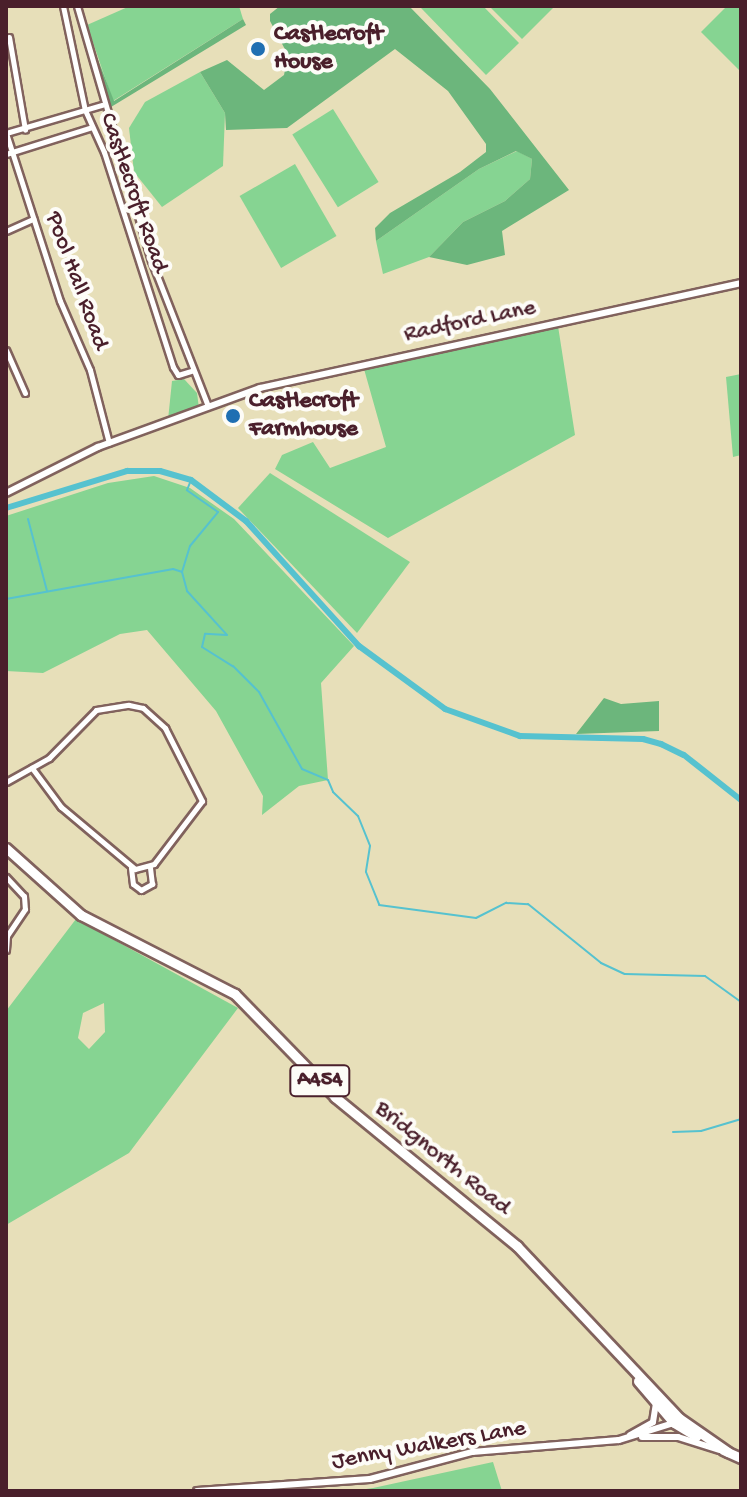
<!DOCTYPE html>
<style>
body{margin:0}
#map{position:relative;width:747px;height:1497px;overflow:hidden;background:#e7dfb9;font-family:"Gochi Hand",sans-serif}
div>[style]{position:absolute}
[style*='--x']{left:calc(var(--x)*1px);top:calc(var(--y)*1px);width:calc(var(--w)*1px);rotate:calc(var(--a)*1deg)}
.green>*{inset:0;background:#86d492;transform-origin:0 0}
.forest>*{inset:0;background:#6cb67c}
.stream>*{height:2px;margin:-1px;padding:0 1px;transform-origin:1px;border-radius:1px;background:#56c2cf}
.canal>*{height:6px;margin:-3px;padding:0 3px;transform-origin:3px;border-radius:3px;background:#56c2cf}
.roads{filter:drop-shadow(2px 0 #81625d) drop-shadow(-2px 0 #81625d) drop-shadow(0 2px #81625d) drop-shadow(0 -2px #81625d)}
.minor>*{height:5px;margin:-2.5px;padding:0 2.5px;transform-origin:2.5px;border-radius:2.5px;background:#fff}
.tertiary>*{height:6px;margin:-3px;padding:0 3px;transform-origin:3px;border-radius:3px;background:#fff}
.trunk>*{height:9px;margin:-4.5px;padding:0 4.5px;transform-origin:4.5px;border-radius:4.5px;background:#fff}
.dots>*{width:22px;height:22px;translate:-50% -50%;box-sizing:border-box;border:4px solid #fdfcf7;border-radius:50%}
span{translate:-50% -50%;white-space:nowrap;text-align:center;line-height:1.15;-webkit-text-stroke:8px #fdfcf7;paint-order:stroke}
.shield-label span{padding:2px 6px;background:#fdfcf7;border:2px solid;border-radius:6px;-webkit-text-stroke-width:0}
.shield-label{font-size:22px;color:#4a1f2b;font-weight:700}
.poi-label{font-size:24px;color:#4a1f2b;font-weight:700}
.left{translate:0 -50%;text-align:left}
.street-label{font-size:24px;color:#4a1f2b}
.frame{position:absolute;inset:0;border:8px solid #4a1f2b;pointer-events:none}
</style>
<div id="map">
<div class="green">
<i style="clip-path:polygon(130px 6px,239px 6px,243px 19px,113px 101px,87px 25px)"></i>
<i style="clip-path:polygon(483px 6px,519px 43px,486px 75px,421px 8px)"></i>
<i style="clip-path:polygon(489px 6px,555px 6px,522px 39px)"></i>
<i style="clip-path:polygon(727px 6px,741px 6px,741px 72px,701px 32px)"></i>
<i style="clip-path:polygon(200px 72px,225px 113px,223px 166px,162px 207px,134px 172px,129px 128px,145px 102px)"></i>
<i style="left:333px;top:109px;width:86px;height:48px;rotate:58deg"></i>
<i style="clip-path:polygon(517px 151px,532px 159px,530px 179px,505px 201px,463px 222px,429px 257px,383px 274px,376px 241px,479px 169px)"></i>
<i style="left:295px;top:164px;width:83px;height:64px;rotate:60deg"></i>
<i style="clip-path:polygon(558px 326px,575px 435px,388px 538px,275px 469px,282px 455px,313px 442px,330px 468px,386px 447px,364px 369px)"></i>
<i style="clip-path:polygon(741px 374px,741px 455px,733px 457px,726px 377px)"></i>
<i style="clip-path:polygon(184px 379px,197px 393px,199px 408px,168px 420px,172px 381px)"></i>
<i style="clip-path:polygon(270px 473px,410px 562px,357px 633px,238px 508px)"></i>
<i style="clip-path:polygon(154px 476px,190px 488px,234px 519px,354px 646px,321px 683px,328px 780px,299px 786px,262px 815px,263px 796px,216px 711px,147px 630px,120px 634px,43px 673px,6px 671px,6px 516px,108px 483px)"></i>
<i style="clip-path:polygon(evenodd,76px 919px,238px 1008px,129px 1153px,6px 1225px,6px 1011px,76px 919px,104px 1003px,105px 1032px,89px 1049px,78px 1038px,83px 1013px,104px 1003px)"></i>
<i style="clip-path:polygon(493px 1462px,502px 1491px,352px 1491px,373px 1488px)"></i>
</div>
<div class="forest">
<i style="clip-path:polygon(280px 6px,409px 6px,490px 89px,569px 190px,502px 231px,505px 255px,467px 265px,429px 257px,463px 222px,505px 201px,530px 179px,532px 159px,516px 151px,479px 169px,376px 241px,375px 228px,390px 213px,460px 172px,486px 152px,486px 144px,448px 91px,395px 49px,287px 128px,226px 130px,225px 113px,200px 72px,227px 60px,264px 90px,284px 75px,288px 55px,270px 21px,270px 14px)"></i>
<i style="clip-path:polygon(243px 19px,246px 25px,111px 107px,85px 26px,114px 101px)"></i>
<i style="clip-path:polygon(604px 698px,621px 704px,659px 701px,659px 731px,576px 734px)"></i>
</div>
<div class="stream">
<i style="--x:28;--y:519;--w:74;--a:75.2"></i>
<i style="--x:182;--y:572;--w:27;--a:-73"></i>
<i style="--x:190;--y:546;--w:44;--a:-50.5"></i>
<i style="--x:218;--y:512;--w:38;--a:-145"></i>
<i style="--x:187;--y:490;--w:11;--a:-68"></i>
<i style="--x:6;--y:599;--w:170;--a:-10.2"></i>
<i style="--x:173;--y:569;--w:9;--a:18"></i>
<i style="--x:182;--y:572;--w:20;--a:75"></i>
<i style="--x:187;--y:591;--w:59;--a:47.7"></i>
<i style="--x:227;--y:635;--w:22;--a:-177"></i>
<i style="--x:205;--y:634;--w:13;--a:103"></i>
<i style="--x:202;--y:647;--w:36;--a:32"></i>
<i style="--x:233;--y:666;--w:37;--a:45"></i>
<i style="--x:259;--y:692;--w:88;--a:60.8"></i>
<i style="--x:302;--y:769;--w:28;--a:23"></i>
<i style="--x:328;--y:780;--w:13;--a:67"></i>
<i style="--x:333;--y:792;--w:35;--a:44"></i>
<i style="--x:358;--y:816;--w:32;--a:68"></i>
<i style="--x:370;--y:846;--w:26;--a:99"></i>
<i style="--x:366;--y:872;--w:35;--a:68"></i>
<i style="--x:379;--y:905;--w:98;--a:7.6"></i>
<i style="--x:476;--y:918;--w:34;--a:-27"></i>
<i style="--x:506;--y:903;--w:22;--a:3"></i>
<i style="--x:528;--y:904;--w:94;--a:38.9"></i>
<i style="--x:601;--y:963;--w:26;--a:25"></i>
<i style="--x:625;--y:974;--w:80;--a:1.4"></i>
<i style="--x:705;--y:976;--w:44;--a:35.8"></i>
<i style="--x:673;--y:1132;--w:28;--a:-2"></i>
<i style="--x:701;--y:1131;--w:42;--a:-16.7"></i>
</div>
<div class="canal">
<i style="--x:6;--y:508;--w:127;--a:-17"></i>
<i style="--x:127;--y:471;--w:33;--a:0"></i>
<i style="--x:160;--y:471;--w:32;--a:16"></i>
<i style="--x:191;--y:480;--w:69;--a:36.7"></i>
<i style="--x:246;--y:521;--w:169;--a:47.9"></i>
<i style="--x:359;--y:646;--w:107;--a:36.2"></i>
<i style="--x:445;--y:709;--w:80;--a:19.8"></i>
<i style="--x:520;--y:736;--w:123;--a:1.4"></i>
<i style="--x:643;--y:739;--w:19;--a:16"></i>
<i style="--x:661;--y:744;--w:25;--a:26"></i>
<i style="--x:684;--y:755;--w:73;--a:38.3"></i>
</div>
<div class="roads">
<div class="minor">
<i style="--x:63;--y:6;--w:106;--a:78.1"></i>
<i style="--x:85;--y:110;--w:46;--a:65.7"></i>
<i style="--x:104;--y:152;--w:226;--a:72.2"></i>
<i style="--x:173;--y:367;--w:9;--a:58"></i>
<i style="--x:178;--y:375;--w:14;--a:-17"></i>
<i style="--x:77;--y:6;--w:265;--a:73.8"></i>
<i style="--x:151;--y:260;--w:157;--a:68.7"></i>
<i style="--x:9;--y:37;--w:94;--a:80.2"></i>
<i style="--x:6;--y:133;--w:176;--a:72.2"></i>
<i style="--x:60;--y:301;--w:75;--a:66.5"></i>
<i style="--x:90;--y:370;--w:75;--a:75.4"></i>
<i style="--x:6;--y:133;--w:100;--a:-16.3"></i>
<i style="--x:6;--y:154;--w:90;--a:-17.4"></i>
<i style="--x:6;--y:231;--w:30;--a:-24"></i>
<i style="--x:6;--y:350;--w:47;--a:66.2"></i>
<i style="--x:6;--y:782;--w:49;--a:-29.2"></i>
<i style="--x:49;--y:758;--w:67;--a:-45.6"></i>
<i style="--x:96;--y:710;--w:33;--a:-9"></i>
<i style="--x:129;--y:705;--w:14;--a:12"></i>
<i style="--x:143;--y:708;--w:30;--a:42"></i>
<i style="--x:165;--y:728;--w:82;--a:63.1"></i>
<i style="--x:202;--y:801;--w:79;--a:127.3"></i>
<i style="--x:154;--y:864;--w:20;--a:165"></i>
<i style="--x:135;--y:869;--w:97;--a:-140"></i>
<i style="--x:61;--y:807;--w:49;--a:-126.6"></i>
<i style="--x:131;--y:868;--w:16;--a:83"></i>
<i style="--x:133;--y:884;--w:10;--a:37"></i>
<i style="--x:141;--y:890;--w:13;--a:-29"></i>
<i style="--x:152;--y:884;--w:17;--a:-97"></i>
<i style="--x:6;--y:877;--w:26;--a:47"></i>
<i style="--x:24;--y:896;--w:13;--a:86"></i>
<i style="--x:25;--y:909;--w:32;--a:124"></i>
<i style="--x:6;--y:950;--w:14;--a:-86"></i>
</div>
<div class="tertiary">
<i style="--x:6;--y:493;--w:103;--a:-26.6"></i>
<i style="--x:98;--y:447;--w:172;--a:-20"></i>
<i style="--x:260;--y:388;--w:492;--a:-12.3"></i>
<i style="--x:630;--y:1435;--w:26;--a:-29"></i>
<i style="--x:653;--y:1422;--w:18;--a:-81"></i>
<i style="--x:642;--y:1437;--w:36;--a:0"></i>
<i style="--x:678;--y:1437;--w:44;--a:17.2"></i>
<i style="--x:197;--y:1491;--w:173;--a:-4"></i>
<i style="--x:370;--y:1479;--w:106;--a:-14.8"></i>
<i style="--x:472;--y:1452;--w:147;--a:-4.7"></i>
<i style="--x:619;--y:1440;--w:58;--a:-17.2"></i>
</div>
<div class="trunk">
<i style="--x:6;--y:848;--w:101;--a:41.8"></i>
<i style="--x:81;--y:915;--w:173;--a:27.2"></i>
<i style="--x:235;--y:994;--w:144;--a:45.8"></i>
<i style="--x:335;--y:1097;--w:235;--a:39.3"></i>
<i style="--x:517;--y:1246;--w:236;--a:46.7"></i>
<i style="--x:679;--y:1418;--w:60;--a:34.8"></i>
<i style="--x:638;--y:1381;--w:55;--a:49.4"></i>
<i style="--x:674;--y:1423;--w:26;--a:31"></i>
<i style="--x:723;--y:1450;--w:20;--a:24"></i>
</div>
</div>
<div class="dots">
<i style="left:258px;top:49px;background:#1f6fb2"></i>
<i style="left:233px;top:416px;background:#1f6fb2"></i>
</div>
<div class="shield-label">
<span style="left:320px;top:1081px">A454</span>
</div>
<div class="poi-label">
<span class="left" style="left:274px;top:49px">Castlecroft<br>House</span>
<span class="left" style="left:249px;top:416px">Castlecroft<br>Farmhouse</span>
</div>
<div class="street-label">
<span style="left:133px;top:193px;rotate:71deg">Castlecroft Road</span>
<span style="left:76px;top:281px;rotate:70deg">Pool Hall Road</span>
<span style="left:470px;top:322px;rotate:-12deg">Radford Lane</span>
<span style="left:442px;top:1159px;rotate:39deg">Bridgnorth Road</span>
<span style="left:429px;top:1446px;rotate:-10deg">Jenny Walkers Lane</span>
</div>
<div class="frame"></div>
</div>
